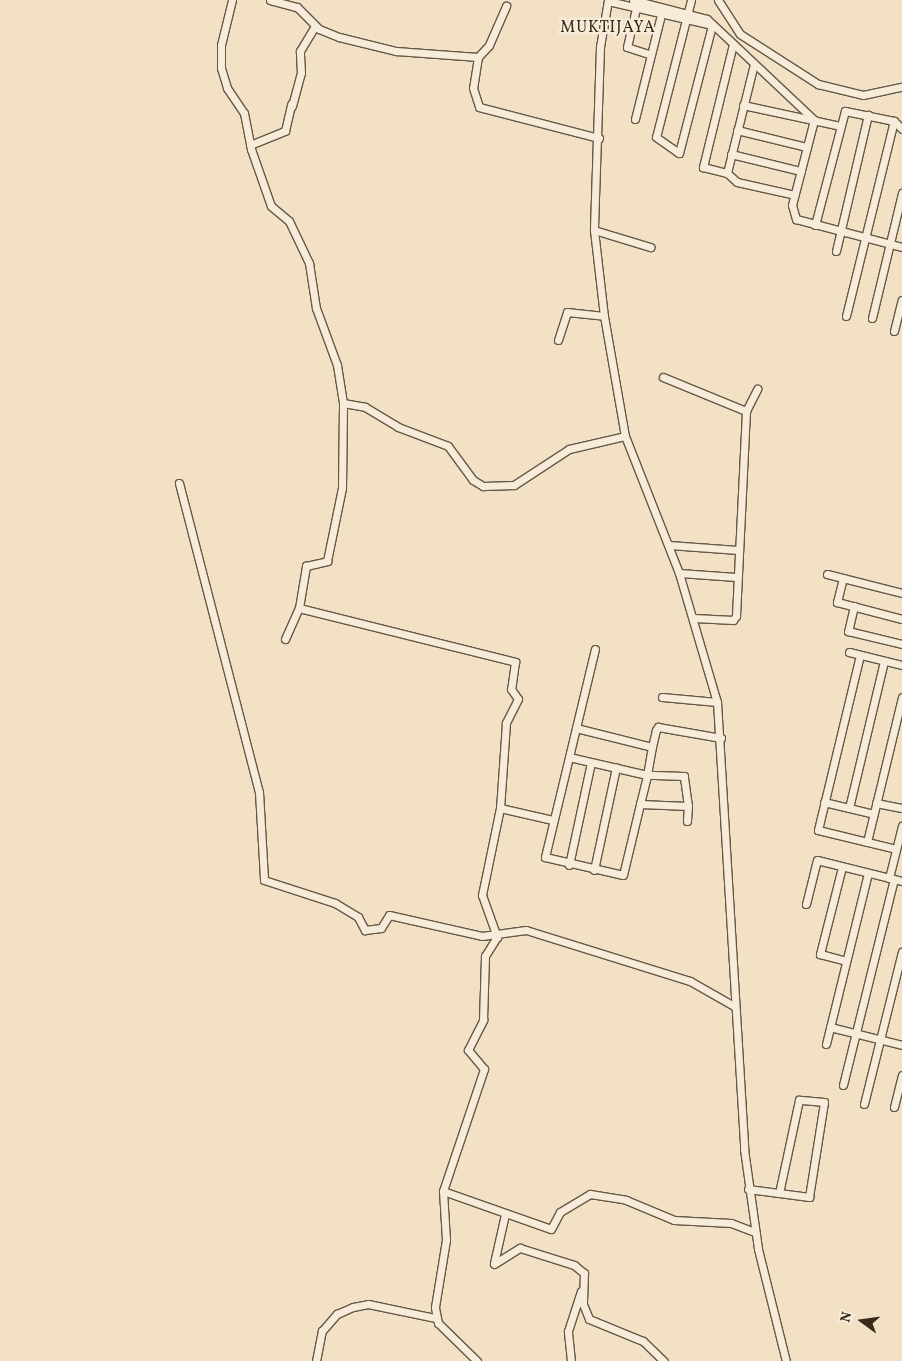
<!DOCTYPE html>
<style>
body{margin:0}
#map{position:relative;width:902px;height:1361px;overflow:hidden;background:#f3e1c6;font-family:Vollkorn,serif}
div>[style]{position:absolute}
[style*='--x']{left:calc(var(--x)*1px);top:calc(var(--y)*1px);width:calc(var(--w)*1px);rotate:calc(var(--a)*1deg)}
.roads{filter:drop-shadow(1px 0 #665846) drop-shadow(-1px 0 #665846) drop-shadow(0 1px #665846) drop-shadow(0 -1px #665846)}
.street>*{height:7px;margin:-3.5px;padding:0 3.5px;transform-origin:3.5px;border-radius:3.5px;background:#f7ecda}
span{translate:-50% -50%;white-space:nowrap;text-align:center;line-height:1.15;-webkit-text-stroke:4.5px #f7ecda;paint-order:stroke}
.quarter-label{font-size:16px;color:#372a1b;letter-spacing:1px}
.north{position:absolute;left:837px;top:1296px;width:50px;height:50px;-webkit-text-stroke:4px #f7ecda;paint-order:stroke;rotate:284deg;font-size:14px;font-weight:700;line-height:20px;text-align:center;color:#372a1b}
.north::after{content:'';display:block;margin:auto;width:18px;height:22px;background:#372a1b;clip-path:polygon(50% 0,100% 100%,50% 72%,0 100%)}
</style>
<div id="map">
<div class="roads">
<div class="street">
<i style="--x:232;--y:0;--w:46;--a:103.7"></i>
<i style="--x:221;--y:45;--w:23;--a:90"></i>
<i style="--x:221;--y:68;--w:21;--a:73"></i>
<i style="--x:227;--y:88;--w:30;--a:56"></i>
<i style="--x:244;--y:113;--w:37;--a:79"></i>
<i style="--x:251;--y:149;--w:60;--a:70.7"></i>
<i style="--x:271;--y:206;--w:23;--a:40"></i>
<i style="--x:289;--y:221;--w:47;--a:64.5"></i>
<i style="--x:309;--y:263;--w:46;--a:81.2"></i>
<i style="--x:316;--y:308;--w:61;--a:69.8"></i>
<i style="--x:337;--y:365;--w:38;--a:81"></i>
<i style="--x:343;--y:403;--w:22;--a:10"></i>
<i style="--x:365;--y:407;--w:39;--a:31"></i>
<i style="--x:398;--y:427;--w:53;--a:20.8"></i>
<i style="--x:448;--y:446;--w:42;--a:53.7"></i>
<i style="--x:473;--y:480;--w:12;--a:31"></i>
<i style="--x:483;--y:486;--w:31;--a:-2"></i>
<i style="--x:514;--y:485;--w:66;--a:-33.2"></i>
<i style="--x:569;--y:449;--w:57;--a:-13.1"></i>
<i style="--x:270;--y:0;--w:28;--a:15"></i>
<i style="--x:297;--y:7;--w:31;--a:45"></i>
<i style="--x:319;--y:29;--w:22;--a:22"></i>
<i style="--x:339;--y:37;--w:59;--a:13.8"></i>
<i style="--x:396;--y:51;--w:82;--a:4.2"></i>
<i style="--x:478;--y:57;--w:16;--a:-47"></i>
<i style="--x:489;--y:45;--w:43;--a:-66.4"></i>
<i style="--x:608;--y:0;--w:48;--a:99.7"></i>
<i style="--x:600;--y:47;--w:183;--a:91.9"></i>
<i style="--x:594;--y:230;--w:87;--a:83.4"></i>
<i style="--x:604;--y:316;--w:122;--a:80.1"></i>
<i style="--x:625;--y:436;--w:147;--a:68.5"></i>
<i style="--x:679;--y:573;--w:134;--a:73.6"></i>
<i style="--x:717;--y:702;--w:448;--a:86.5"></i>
<i style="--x:744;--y:1149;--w:101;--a:82"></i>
<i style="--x:758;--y:1249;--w:115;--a:76"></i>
<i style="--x:633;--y:0;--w:76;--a:14.4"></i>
<i style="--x:707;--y:19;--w:147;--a:43.3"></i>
<i style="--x:691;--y:0;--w:141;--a:104.3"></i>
<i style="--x:656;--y:137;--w:28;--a:35"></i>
<i style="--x:679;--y:153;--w:132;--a:-75.5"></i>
<i style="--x:718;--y:0;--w:40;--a:57.1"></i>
<i style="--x:740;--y:34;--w:93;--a:32.7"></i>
<i style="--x:818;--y:84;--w:46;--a:13.7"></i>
<i style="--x:863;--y:95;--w:40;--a:-12"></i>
<i style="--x:608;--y:1;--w:107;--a:13"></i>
<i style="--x:637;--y:4;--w:44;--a:103.1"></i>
<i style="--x:627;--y:47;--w:25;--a:18"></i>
<i style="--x:733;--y:44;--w:127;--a:103.7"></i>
<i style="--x:703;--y:167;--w:25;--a:14"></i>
<i style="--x:727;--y:173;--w:13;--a:42"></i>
<i style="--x:737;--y:182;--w:59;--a:12.6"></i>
<i style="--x:478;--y:57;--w:31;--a:99"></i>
<i style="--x:473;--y:88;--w:20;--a:72"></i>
<i style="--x:479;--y:107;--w:124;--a:14.5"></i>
<i style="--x:743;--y:105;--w:99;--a:12.2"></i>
<i style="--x:292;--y:106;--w:34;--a:-75"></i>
<i style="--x:301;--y:73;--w:22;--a:-93"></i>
<i style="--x:300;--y:51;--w:29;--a:-59"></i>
<i style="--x:635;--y:119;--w:107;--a:-76"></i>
<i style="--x:814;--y:120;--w:88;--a:104.5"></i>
<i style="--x:792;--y:205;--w:15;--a:74"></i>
<i style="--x:796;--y:219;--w:110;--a:14.8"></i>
<i style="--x:737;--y:130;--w:72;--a:13.7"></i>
<i style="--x:250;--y:145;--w:38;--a:-22"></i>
<i style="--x:285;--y:131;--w:28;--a:-77"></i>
<i style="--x:731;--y:154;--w:72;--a:13.7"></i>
<i style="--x:727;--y:173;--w:112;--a:-76.1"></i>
<i style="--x:815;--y:225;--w:118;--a:-75.3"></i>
<i style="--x:845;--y:111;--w:50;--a:11.5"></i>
<i style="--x:894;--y:121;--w:11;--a:45"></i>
<i style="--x:594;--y:230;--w:59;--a:16.9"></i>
<i style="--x:836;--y:251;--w:140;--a:-76.8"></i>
<i style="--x:846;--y:316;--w:201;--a:-76.2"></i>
<i style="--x:872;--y:318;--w:129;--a:-76.5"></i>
<i style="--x:894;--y:331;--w:32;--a:-76"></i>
<i style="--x:558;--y:340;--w:29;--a:-72"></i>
<i style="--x:567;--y:312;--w:37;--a:6"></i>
<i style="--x:663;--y:377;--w:90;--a:22.3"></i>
<i style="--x:746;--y:411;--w:205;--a:92.8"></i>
<i style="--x:736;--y:616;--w:5;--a:127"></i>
<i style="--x:733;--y:620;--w:39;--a:-177"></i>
<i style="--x:746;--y:411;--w:25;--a:-63"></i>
<i style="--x:179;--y:483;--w:319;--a:75.5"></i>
<i style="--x:259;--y:792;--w:88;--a:86.7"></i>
<i style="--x:264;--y:880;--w:75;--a:17.9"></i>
<i style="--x:335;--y:903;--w:27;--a:31"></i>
<i style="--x:358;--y:917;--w:15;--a:62"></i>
<i style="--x:365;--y:930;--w:16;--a:-7"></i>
<i style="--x:381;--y:928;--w:15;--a:-58"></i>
<i style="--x:389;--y:915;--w:95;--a:12.7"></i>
<i style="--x:482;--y:936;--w:44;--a:-7.8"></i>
<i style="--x:526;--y:930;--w:172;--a:17.3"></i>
<i style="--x:690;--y:981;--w:51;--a:29.6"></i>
<i style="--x:669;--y:545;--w:69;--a:4.1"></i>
<i style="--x:679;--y:573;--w:57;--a:4"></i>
<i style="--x:827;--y:574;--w:77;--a:14.2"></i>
<i style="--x:843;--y:578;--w:25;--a:104"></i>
<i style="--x:837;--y:602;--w:67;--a:14.7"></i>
<i style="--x:854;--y:606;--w:26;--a:103"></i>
<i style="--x:848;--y:631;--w:56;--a:13.5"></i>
<i style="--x:299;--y:608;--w:223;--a:14"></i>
<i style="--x:515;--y:662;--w:27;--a:98"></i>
<i style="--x:511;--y:689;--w:12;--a:55"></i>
<i style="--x:518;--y:699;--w:27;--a:117"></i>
<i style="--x:506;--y:723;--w:85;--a:94"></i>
<i style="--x:500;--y:808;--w:89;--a:101.7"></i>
<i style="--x:482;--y:895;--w:45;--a:70.3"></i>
<i style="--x:285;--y:639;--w:34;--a:-66"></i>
<i style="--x:299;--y:608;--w:43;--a:-80.5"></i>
<i style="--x:306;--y:566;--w:22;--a:-13"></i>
<i style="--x:327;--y:561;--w:75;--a:-78.4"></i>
<i style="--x:342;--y:488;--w:85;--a:-89.3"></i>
<i style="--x:849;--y:652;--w:55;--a:13.8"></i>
<i style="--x:860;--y:655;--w:180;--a:103.5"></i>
<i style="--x:818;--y:830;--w:80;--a:13.7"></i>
<i style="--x:662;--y:697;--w:55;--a:5.2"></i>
<i style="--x:576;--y:728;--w:78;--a:14"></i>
<i style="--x:569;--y:757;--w:111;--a:-76.5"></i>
<i style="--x:824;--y:802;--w:51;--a:13.5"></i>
<i style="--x:876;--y:803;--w:26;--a:11"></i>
<i style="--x:640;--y:804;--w:48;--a:2.4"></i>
<i style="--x:688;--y:806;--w:15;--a:94"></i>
<i style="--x:688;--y:806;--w:30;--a:-98"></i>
<i style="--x:684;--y:776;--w:37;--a:-178"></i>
<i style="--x:647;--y:775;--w:80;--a:-167"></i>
<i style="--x:569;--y:757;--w:103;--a:103.5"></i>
<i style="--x:545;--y:857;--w:80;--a:13"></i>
<i style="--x:623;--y:875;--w:73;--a:-76.5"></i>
<i style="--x:640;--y:804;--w:30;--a:-76"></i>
<i style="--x:647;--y:775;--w:28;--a:-80"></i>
<i style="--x:652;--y:747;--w:17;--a:-77"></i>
<i style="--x:656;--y:730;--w:4;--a:-56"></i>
<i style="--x:658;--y:727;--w:64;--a:9.9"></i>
<i style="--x:500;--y:808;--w:54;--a:12.8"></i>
<i style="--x:849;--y:808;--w:151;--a:-76.6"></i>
<i style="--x:867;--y:842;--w:149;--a:-76.4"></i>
<i style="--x:569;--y:865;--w:105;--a:-77.9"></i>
<i style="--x:842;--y:867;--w:90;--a:104.2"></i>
<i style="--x:820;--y:954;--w:27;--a:15"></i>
<i style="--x:594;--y:870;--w:105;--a:-77.9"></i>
<i style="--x:889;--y:878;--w:54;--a:-76"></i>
<i style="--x:806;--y:904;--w:45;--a:-76"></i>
<i style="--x:817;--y:860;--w:88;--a:13.9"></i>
<i style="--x:830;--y:1027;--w:74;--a:14"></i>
<i style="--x:826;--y:1044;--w:176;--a:-76.2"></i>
<i style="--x:843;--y:1085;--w:212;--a:-76.1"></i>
<i style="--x:864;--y:1104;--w:157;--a:-76"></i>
<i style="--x:894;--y:1107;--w:33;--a:-76"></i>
<i style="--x:748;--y:1189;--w:62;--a:7.5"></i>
<i style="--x:809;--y:1197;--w:96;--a:-81"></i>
<i style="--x:824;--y:1102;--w:25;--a:-175"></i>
<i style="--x:799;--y:1100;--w:95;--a:102.1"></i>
<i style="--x:443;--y:1191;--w:114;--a:19.4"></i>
<i style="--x:551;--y:1229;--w:19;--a:-62"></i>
<i style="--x:560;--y:1212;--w:35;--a:-31"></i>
<i style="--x:590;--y:1194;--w:36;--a:9"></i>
<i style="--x:626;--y:1200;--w:52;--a:22.6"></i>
<i style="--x:674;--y:1220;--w:57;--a:3"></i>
<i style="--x:731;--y:1223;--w:26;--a:21"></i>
<i style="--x:494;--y:1263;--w:50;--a:-77.3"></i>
<i style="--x:494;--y:1264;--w:31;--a:-32"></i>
<i style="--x:520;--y:1248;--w:57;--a:17.5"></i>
<i style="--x:574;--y:1265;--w:13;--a:39"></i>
<i style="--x:584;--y:1273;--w:31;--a:92"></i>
<i style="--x:583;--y:1304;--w:16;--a:68"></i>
<i style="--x:589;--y:1319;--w:58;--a:22.2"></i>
<i style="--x:643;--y:1341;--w:29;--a:44"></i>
<i style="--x:316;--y:1361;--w:31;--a:-79"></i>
<i style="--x:322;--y:1331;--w:23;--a:-49"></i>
<i style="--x:337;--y:1314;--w:17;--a:-24"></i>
<i style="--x:353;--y:1307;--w:15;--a:-11"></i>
<i style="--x:368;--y:1304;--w:68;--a:11.8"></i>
<i style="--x:477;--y:1361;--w:54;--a:-135.7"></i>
<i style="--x:438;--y:1323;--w:16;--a:-101"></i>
<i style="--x:435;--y:1307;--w:68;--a:-80.7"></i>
<i style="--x:446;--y:1240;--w:49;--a:-93.5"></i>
<i style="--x:443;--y:1191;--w:129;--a:-71.4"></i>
<i style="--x:484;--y:1069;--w:25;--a:-130"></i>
<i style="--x:468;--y:1050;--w:34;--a:-63"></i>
<i style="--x:483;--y:1020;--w:64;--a:-88.2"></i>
<i style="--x:485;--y:956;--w:22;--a:-58"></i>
<i style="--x:571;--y:1361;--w:30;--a:-96"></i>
<i style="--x:568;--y:1331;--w:42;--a:-72"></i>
</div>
</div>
<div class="quarter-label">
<span style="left:608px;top:28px">MUKTIJAYA</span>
</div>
<div class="north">N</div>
</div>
